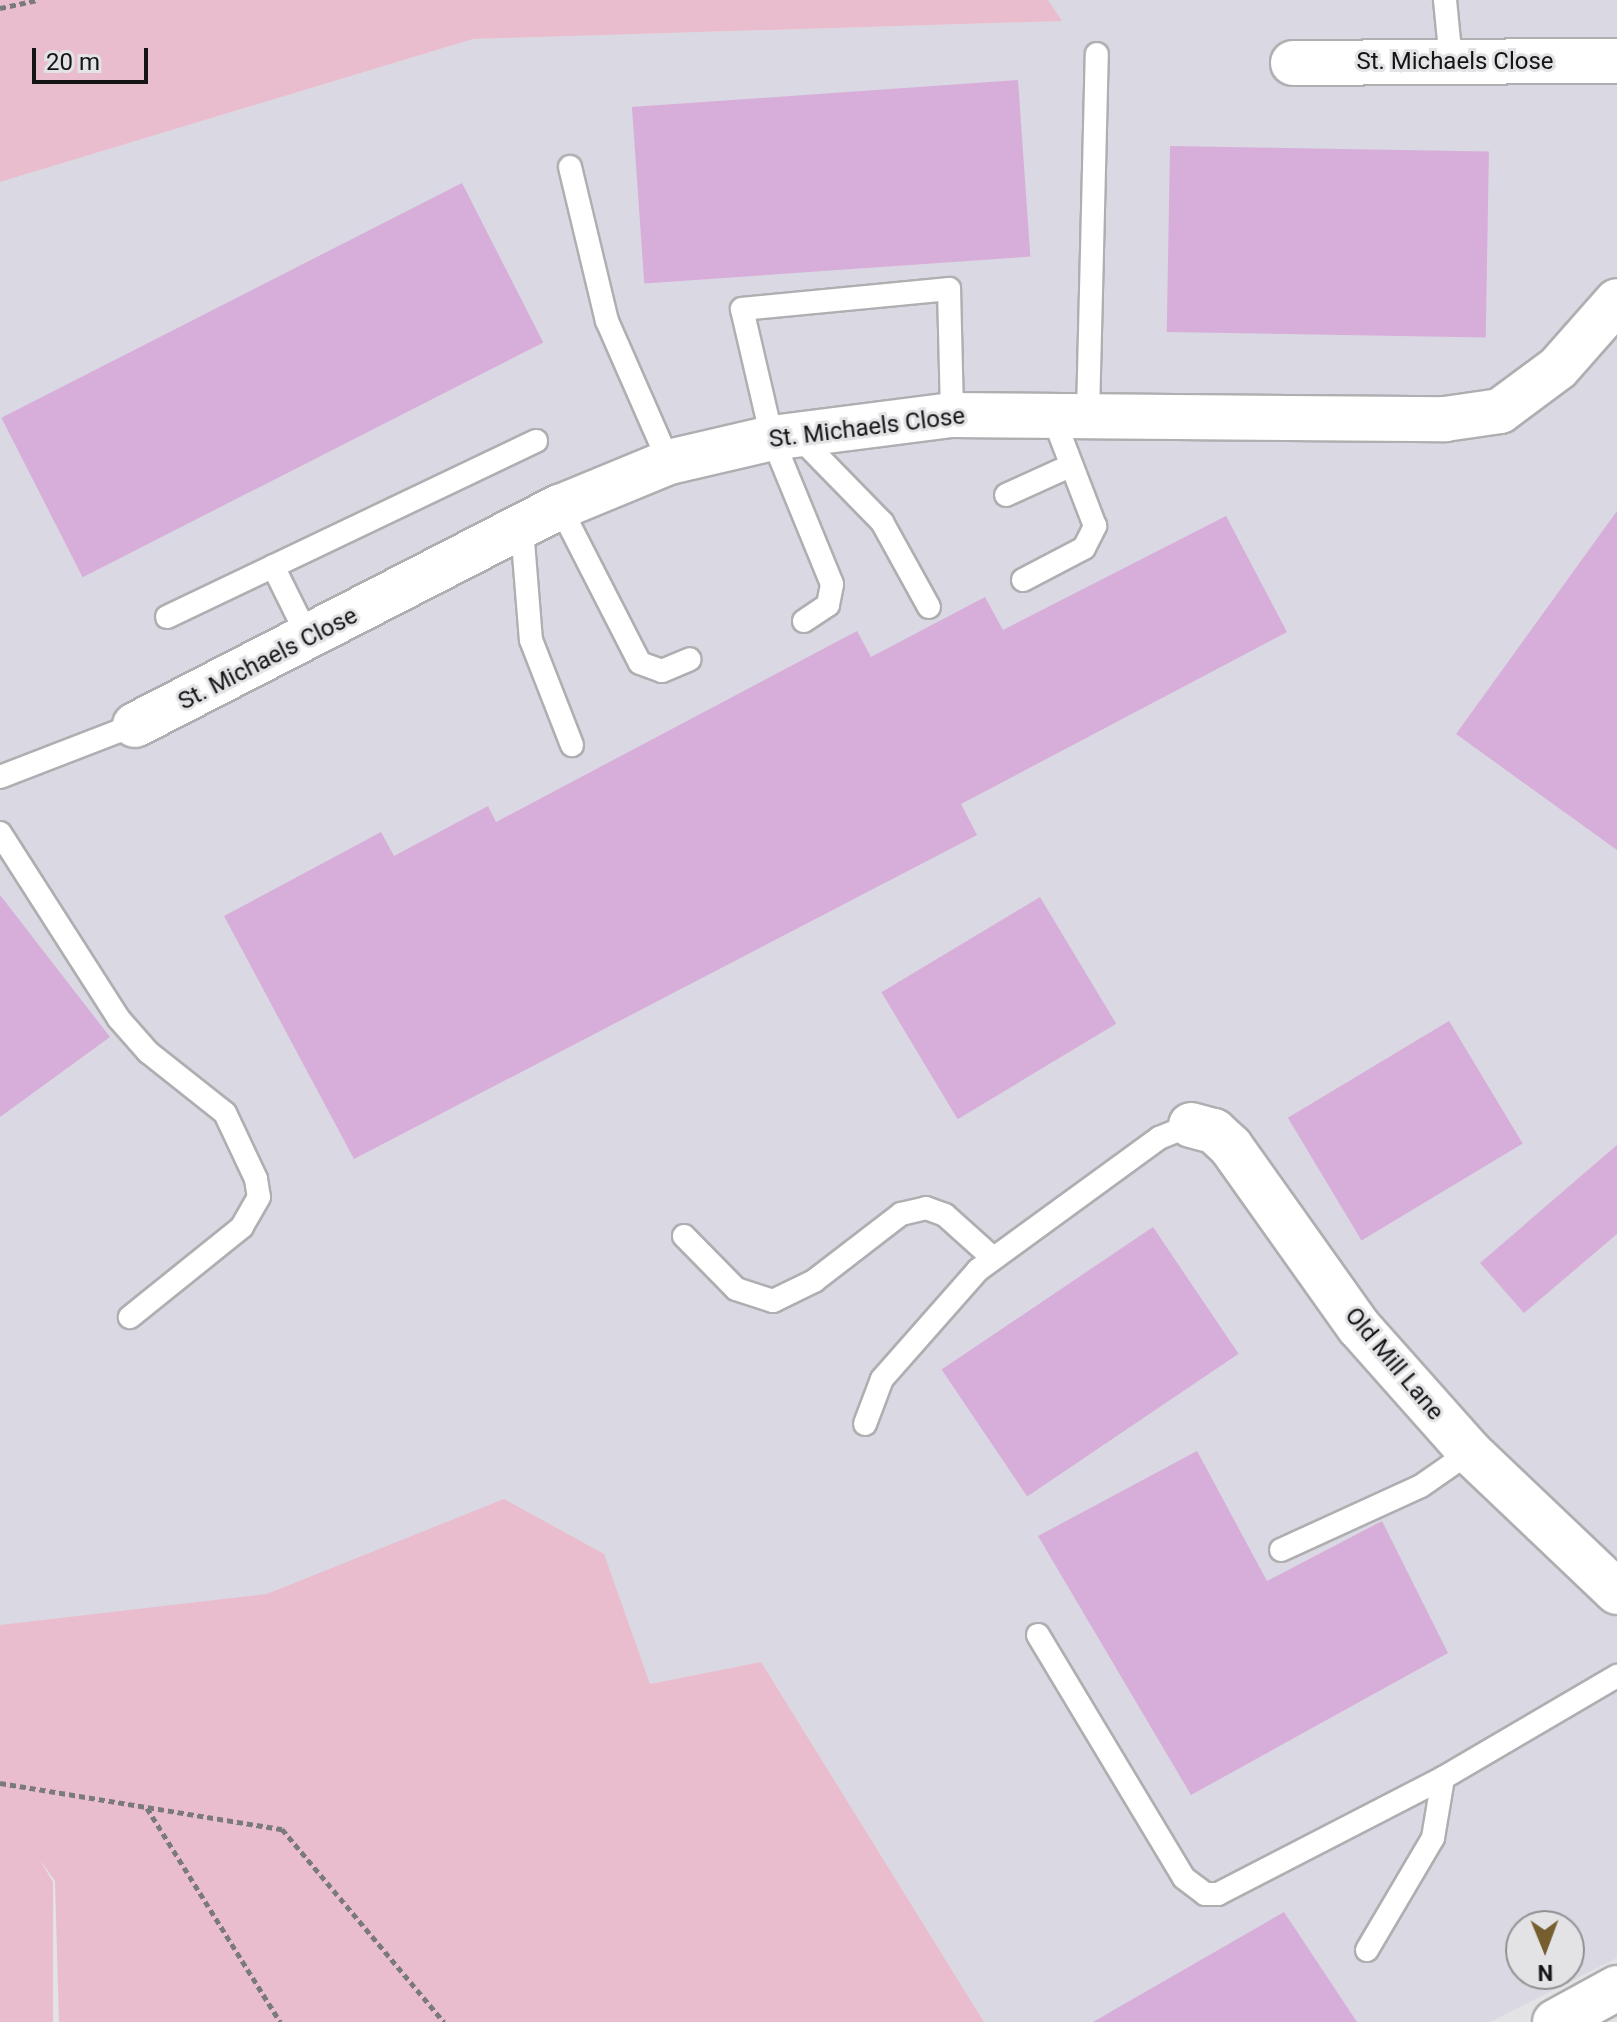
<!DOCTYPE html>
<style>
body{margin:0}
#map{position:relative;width:1617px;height:2022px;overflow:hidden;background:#e3e3e6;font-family:Roboto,sans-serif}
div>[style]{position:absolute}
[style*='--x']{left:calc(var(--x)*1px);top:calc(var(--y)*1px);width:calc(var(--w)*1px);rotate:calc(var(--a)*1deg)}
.built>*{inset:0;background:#dad8e2}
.green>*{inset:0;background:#e9bdcd}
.building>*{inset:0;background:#d7aeda;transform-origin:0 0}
.path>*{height:5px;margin-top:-2.5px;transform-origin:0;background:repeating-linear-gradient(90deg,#7a7a7c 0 6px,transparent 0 10px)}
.roads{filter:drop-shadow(2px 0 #afaeb1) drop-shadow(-2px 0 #afaeb1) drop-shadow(0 2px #afaeb1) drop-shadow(0 -2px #afaeb1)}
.lane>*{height:22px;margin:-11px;padding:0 11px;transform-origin:11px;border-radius:11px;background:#fff}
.street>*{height:44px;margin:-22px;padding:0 22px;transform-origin:22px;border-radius:22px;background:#fff}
span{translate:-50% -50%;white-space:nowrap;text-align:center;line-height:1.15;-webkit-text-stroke:6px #e3e3e6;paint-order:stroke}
.street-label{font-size:24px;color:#151516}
.north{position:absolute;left:1505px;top:1910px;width:80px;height:80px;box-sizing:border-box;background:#e3e3e6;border:2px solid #919193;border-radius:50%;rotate:179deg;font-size:22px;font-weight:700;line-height:32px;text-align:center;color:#151516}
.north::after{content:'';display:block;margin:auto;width:28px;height:36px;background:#765e2f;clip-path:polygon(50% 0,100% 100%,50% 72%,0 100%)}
.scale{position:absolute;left:32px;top:48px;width:116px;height:36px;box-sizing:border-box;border:4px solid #151516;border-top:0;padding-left:10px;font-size:24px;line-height:28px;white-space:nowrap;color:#151516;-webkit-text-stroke:6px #e3e3e6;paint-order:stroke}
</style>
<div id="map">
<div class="built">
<i style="clip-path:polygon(evenodd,1048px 0,1617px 0,1617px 1958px,1490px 2022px,984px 2022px,761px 1662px,650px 1684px,0 1637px,0 182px,473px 39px,1061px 21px,1048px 0,1521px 1926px,1569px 1926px,1569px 1974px,1521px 1974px,1521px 1926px)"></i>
</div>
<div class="green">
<i style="clip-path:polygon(0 0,1048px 0,1062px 21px,473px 39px,0 182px)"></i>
<i style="clip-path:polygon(504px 1499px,604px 1554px,650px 1684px,761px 1662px,984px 2022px,59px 2022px,55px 1881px,40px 1860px,53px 1882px,53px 2022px,0 2022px,0 1625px,267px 1594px)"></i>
</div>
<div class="building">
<i style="left:1018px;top:80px;width:177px;height:387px;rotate:86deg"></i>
<i style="left:1170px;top:146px;width:319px;height:186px;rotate:1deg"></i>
<i style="left:462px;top:183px;width:179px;height:517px;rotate:63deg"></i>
<i style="clip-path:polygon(1617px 511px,1617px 850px,1456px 734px)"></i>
<i style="clip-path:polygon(1226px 516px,1287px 632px,961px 804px,977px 835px,354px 1159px,224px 916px,381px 832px,394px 856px,488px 806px,496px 822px,857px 631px,871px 657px,985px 597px,1003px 630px)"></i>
<i style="clip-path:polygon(0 895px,110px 1037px,0 1117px)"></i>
<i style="left:1040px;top:897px;width:148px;height:185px;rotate:59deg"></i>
<i style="left:1449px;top:1021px;width:143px;height:188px;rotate:59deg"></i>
<i style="clip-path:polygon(1617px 1145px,1617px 1234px,1524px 1313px,1480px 1263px)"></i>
<i style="left:1153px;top:1227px;width:153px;height:255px;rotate:56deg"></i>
<i style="clip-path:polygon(1197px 1451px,1267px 1581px,1382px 1521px,1448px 1653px,1191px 1795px,1038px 1536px)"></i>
<i style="clip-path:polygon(1284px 1912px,1357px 2022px,1093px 2022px)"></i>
</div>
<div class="path">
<i style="--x:0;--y:8;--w:38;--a:-12"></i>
<i style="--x:0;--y:1783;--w:286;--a:9.3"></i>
<i style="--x:282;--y:1829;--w:252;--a:50"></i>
<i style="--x:147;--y:1808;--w:252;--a:58.1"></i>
</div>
<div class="roads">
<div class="lane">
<i style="--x:1445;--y:0;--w:61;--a:84.4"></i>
<i style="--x:570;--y:167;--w:158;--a:76.5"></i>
<i style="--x:607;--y:321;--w:154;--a:66.3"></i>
<i style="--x:1088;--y:414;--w:360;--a:-88.6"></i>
<i style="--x:797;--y:435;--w:122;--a:45.7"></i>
<i style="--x:882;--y:522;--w:97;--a:61.1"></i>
<i style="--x:1006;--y:495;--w:72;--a:-24.4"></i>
<i style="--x:560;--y:507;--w:175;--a:62.9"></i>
<i style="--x:640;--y:663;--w:23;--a:20"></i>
<i style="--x:662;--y:671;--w:30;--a:-23"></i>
<i style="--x:522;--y:529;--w:111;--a:85.4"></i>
<i style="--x:531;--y:640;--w:113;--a:68.7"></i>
<i style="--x:273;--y:566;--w:81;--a:63.7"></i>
<i style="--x:1023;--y:580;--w:69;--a:-27.7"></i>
<i style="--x:1084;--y:548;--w:25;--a:-63"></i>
<i style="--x:1095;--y:526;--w:120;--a:-111"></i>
<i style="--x:167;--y:617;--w:409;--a:-25.5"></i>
<i style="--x:804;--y:621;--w:29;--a:-34"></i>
<i style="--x:828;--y:605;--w:21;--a:-79"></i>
<i style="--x:832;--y:584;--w:158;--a:-112.3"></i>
<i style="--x:772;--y:438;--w:132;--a:-103.1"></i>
<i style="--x:742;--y:309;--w:208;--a:-5.5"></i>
<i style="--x:949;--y:289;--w:126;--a:88.6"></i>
<i style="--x:0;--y:777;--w:145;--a:-21.1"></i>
<i style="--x:0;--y:833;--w:221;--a:57.4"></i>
<i style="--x:119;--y:1019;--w:44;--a:48.7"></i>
<i style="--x:148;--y:1052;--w:98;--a:38.4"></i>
<i style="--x:225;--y:1113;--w:73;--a:64.8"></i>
<i style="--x:256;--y:1179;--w:18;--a:81"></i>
<i style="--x:259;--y:1197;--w:34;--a:120"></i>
<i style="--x:242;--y:1227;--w:144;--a:141.2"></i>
<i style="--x:684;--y:1236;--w:74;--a:45.5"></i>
<i style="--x:736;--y:1289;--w:39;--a:18"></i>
<i style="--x:773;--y:1301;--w:46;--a:-26"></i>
<i style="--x:814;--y:1281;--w:110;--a:-37.6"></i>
<i style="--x:901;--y:1214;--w:26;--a:-13"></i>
<i style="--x:926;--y:1208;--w:20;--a:20"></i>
<i style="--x:945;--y:1215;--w:64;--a:41.9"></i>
<i style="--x:865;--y:1424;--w:48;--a:-69.3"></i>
<i style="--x:882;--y:1379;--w:145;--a:-48.6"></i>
<i style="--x:978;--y:1270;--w:224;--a:-36.1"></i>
<i style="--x:1159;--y:1138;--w:35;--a:-22"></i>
<i style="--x:1281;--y:1550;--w:154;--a:-24.6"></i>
<i style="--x:1421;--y:1486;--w:60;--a:-34.8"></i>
<i style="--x:1038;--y:1635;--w:283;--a:59"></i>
<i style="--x:1184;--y:1878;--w:26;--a:37"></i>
<i style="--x:1205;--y:1894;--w:13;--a:0"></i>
<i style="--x:1218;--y:1894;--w:253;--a:-27.3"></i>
<i style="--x:1367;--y:1950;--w:130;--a:-59.5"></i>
<i style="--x:1433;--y:1838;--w:61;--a:-80.5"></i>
<i style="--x:1443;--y:1778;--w:202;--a:-30.4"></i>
</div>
<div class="street">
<i style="--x:1293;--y:63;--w:324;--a:-0.4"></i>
<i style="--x:135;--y:725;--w:478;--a:-27.2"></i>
<i style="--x:560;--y:507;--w:118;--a:-22.4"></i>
<i style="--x:669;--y:462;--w:106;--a:-13.1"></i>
<i style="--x:772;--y:438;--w:181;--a:-7.3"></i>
<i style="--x:952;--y:415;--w:493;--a:0.5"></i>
<i style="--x:1445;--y:419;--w:56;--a:-8.3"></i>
<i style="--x:1500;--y:411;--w:72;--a:-36.6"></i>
<i style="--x:1558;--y:368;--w:89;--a:-48.6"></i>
<i style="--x:1191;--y:1125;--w:24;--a:15"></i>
<i style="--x:1214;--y:1131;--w:23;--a:43"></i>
<i style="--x:1231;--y:1147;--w:221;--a:54.6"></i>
<i style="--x:1359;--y:1327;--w:167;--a:48.4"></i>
<i style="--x:1470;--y:1452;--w:203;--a:43.6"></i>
<i style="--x:1555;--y:2022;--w:71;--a:-28.7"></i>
</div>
</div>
<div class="street-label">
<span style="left:1455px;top:62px">St. Michaels Close</span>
<span style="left:867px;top:428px;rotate:-7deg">St. Michaels Close</span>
<span style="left:268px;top:659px;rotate:-27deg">St. Michaels Close</span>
<span style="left:1394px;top:1364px;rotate:50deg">Old Mill Lane</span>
</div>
<div class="north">N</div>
<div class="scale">20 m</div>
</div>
